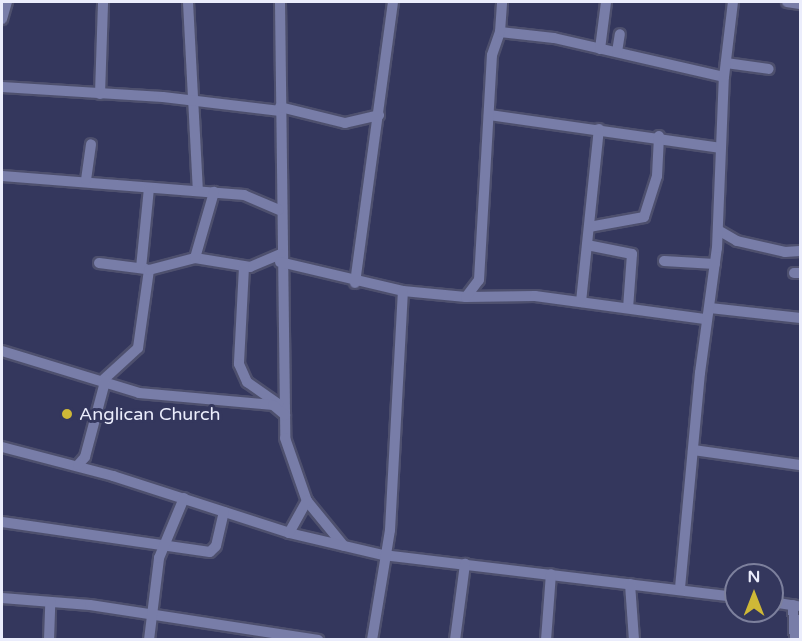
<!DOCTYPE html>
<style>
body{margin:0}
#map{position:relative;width:802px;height:641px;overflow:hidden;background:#34375d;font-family:"Varela Round",sans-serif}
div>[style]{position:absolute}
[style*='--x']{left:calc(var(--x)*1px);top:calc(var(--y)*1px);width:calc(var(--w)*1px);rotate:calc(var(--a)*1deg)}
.roads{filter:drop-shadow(2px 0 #4e506e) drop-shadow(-2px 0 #4e506e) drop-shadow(0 2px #4e506e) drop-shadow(0 -2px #4e506e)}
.minor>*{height:10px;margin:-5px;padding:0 5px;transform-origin:5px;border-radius:5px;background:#787da8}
.dots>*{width:16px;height:16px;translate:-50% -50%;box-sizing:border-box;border:3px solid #34375d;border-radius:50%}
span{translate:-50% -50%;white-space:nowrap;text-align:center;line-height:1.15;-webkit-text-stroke:6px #34375d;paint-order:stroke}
.poi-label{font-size:18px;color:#ebedfc}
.left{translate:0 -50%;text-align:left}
.frame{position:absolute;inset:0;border:3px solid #ebedfc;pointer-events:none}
.north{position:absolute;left:724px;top:563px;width:60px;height:60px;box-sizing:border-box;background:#34375d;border:2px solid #7d809d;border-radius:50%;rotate:0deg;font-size:16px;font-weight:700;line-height:24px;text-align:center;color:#ebedfc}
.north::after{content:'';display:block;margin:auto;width:21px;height:27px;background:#cfb837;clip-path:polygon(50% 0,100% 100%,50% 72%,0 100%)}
</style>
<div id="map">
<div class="roads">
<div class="minor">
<i style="--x:188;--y:2;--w:189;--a:87"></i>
<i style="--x:280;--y:2;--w:436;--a:89.3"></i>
<i style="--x:285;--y:438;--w:67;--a:70.8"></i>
<i style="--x:307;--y:501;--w:58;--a:50.6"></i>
<i style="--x:787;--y:2;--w:13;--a:9"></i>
<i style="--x:2;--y:19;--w:18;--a:-74"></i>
<i style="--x:500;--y:32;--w:54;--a:6.3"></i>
<i style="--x:554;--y:38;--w:174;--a:12.9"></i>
<i style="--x:600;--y:49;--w:47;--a:-82.7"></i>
<i style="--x:617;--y:52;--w:18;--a:-81"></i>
<i style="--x:726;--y:63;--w:43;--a:7.9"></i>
<i style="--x:2;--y:87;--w:161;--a:3.6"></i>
<i style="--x:163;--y:97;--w:118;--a:6.8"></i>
<i style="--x:100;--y:94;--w:92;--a:-88.1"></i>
<i style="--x:280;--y:107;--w:67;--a:13.8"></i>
<i style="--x:345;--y:123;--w:35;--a:-13"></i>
<i style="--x:489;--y:115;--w:233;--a:8.1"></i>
<i style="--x:2;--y:176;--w:243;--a:4.5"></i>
<i style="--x:244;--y:195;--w:38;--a:23"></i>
<i style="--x:86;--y:180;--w:36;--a:-82"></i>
<i style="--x:589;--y:227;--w:56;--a:-10.3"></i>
<i style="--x:644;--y:217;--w:43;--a:-72.4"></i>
<i style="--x:657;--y:176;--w:40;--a:-87.1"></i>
<i style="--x:718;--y:230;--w:22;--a:30"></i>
<i style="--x:737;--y:241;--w:49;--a:12.9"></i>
<i style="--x:785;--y:252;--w:15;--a:-4"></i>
<i style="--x:587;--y:245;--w:46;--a:11.3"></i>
<i style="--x:632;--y:254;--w:54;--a:94.2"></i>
<i style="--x:195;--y:258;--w:56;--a:9.3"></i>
<i style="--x:250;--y:267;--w:33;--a:-23"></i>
<i style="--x:664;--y:261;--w:51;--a:3.4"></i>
<i style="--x:280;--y:262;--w:126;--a:13.3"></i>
<i style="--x:403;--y:291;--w:63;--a:5.4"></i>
<i style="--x:466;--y:297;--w:69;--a:-0.8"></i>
<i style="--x:535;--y:296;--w:173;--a:7.7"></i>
<i style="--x:99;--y:263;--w:47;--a:7.3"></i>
<i style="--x:244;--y:267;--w:97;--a:93"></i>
<i style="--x:239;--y:364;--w:20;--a:66"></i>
<i style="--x:247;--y:382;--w:38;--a:35"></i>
<i style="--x:141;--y:268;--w:80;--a:-84.3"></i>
<i style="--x:794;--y:273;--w:6;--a:0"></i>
<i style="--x:355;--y:283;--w:284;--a:-82.3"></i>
<i style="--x:466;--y:297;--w:21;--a:-53"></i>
<i style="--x:479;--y:280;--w:225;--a:-86.7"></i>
<i style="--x:492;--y:55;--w:24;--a:-71"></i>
<i style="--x:500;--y:32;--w:30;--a:-86"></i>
<i style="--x:581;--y:302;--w:174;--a:-84.1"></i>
<i style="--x:710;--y:308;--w:91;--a:6.3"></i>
<i style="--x:2;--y:351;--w:143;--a:17"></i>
<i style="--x:139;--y:393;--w:135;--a:5.1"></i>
<i style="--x:273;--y:405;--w:16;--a:40"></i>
<i style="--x:102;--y:381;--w:49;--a:-42.5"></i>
<i style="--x:138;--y:348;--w:79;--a:-82"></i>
<i style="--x:149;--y:270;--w:48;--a:-14.6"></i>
<i style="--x:195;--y:258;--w:69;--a:-73.9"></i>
<i style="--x:2;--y:447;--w:115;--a:14.6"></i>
<i style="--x:113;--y:476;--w:185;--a:17.9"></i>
<i style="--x:289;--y:533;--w:97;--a:13.2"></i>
<i style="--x:383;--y:555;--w:355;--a:6.8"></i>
<i style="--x:693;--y:450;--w:108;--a:8"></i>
<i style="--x:78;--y:465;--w:11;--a:-49"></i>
<i style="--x:85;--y:457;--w:78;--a:-75.1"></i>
<i style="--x:2;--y:522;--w:210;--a:8.2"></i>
<i style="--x:210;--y:552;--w:8;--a:-45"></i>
<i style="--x:216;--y:546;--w:35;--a:-77"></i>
<i style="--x:289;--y:533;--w:37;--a:-61"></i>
<i style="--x:630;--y:584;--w:56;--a:85.9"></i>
<i style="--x:680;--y:588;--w:216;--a:-84.7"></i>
<i style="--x:700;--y:373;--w:126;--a:-82.3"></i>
<i style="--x:717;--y:248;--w:171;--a:-87.7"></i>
<i style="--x:724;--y:77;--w:76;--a:-83.2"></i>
<i style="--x:2;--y:598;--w:88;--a:4.5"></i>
<i style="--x:90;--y:605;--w:231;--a:8.7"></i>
<i style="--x:772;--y:602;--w:26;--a:9"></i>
<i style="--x:793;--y:605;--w:35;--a:87"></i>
<i style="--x:49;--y:640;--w:38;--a:-88"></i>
<i style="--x:149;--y:640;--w:83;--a:-83"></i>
<i style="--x:159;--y:558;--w:65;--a:-67.4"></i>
<i style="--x:372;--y:640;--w:111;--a:-80.7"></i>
<i style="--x:390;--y:530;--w:239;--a:-86.9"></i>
<i style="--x:455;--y:640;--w:77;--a:-82.5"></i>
<i style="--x:546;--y:640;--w:66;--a:-85.7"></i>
</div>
</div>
<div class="dots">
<i style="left:67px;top:414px;background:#cfb837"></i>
</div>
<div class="poi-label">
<span class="left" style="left:79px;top:414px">Anglican Church</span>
</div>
<div class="frame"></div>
<div class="north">N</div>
</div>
